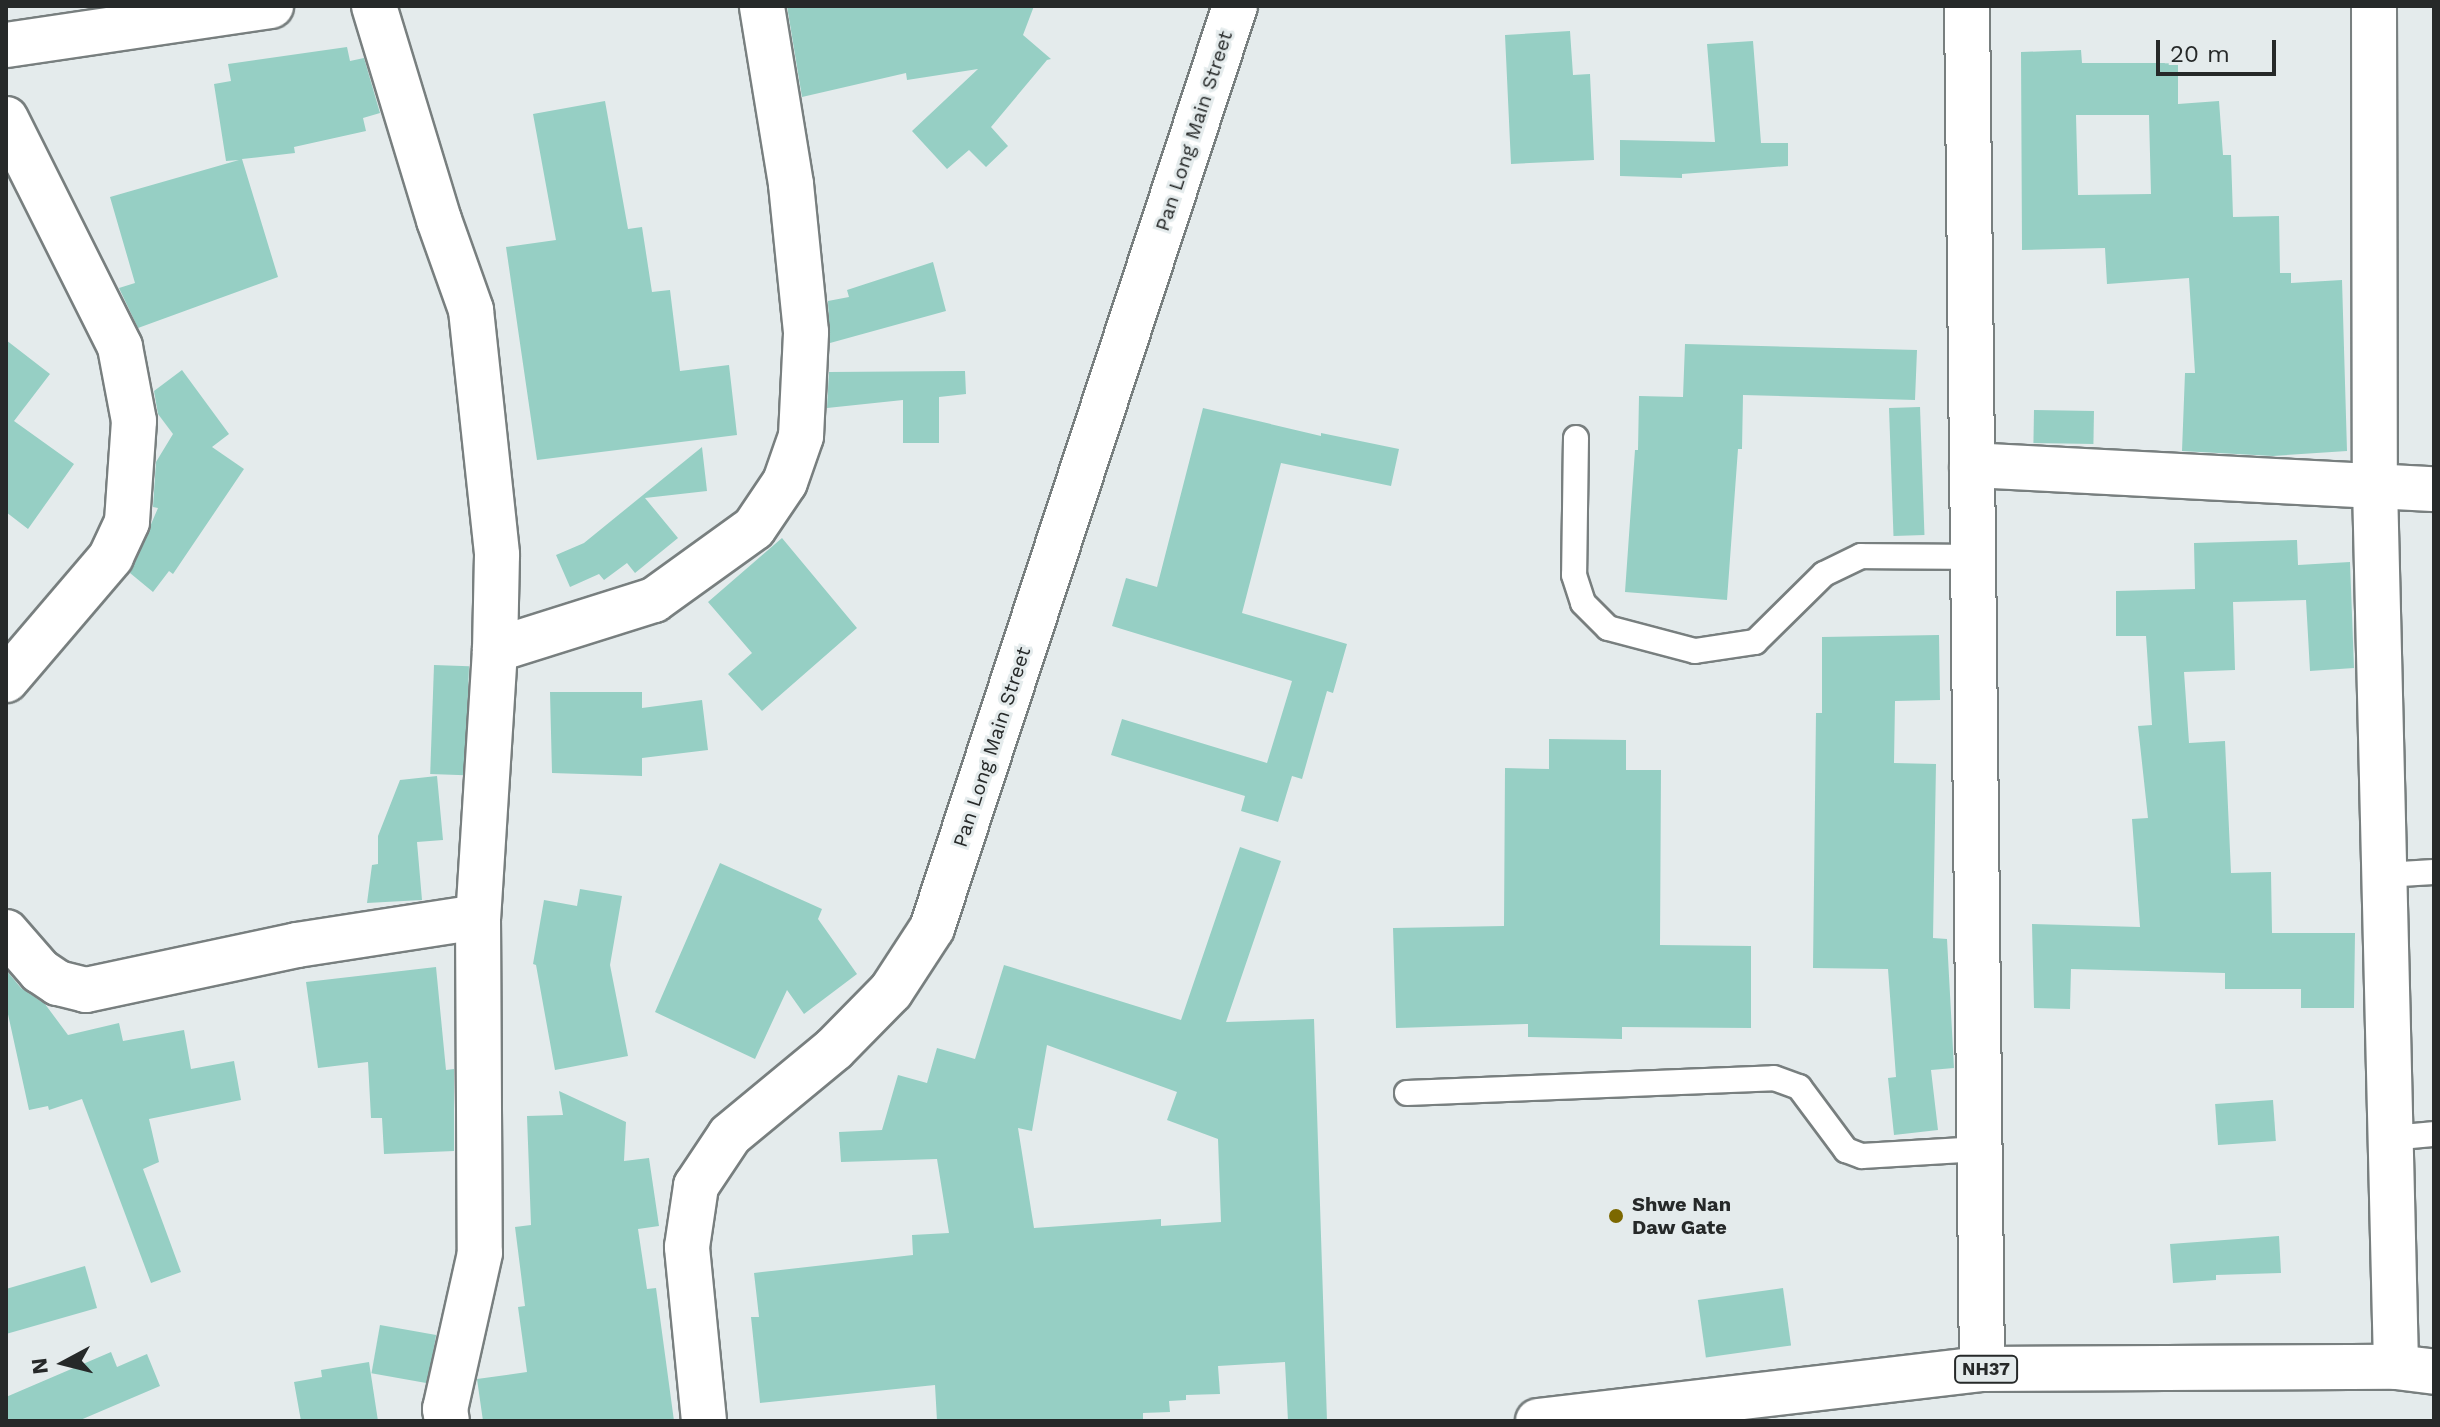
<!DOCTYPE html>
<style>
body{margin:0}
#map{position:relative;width:2440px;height:1427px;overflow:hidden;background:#e4ebec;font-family:"Work Sans",sans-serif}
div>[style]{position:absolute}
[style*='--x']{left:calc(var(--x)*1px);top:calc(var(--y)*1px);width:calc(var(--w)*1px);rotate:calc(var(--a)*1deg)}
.building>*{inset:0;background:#96cfc4;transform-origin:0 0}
.roads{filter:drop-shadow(2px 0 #787f7f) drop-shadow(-2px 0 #787f7f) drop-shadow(0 2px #787f7f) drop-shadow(0 -2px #787f7f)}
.lane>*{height:24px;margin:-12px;padding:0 12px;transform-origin:12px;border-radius:12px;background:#fff}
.street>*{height:44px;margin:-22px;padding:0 22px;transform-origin:22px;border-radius:22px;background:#fff}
.secondary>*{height:44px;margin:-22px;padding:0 22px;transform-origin:22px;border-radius:22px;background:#fff}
.highway>*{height:44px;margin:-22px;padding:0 22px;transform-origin:22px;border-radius:22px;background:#fff}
.dots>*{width:22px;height:22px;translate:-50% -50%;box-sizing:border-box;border:4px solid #e4ebec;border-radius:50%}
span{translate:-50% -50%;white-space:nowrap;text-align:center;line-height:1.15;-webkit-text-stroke:6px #e4ebec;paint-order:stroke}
.shield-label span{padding:2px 6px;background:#e4ebec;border:2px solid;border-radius:6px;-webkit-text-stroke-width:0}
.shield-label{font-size:18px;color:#262929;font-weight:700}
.street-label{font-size:20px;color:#262929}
.poi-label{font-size:20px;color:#262929;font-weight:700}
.left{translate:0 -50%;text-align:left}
.frame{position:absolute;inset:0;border:8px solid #262929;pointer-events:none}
.north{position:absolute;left:24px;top:1323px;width:80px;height:80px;-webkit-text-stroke:6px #e4ebec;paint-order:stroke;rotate:263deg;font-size:22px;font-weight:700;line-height:32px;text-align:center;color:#262929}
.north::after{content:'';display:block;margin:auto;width:28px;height:36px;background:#262929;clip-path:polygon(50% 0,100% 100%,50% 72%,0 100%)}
.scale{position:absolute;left:2156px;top:40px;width:120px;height:36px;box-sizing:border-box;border:4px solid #262929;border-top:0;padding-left:10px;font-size:24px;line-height:28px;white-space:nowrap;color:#262929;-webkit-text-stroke:6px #e4ebec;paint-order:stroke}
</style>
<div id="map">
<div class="building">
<i style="clip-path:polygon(787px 6px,1034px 6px,1023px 35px,1051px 59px,1047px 60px,991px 127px,1008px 146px,986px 167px,969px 150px,947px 169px,912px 131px,978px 69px,907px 80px,906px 73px,802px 97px)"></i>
<i style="clip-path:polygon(1570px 31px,1573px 75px,1590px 74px,1594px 160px,1511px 164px,1505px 35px)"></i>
<i style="clip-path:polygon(1753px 41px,1761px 143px,1788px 143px,1788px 166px,1682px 174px,1682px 178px,1620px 176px,1620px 140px,1715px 142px,1707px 44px)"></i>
<i style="clip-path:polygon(347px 47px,350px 61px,364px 58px,380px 113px,363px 118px,366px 131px,294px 147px,295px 153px,242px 159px,278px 277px,138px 328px,119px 288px,135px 283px,110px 197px,239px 160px,226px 161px,214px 84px,231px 81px,228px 64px)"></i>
<i style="clip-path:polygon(evenodd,2081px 50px,2082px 63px,2178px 63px,2178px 104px,2219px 101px,2223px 155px,2231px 155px,2233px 217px,2279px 216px,2280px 273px,2291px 273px,2291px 283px,2342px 280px,2347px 451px,2273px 456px,2182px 451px,2185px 373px,2195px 373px,2189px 278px,2107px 284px,2105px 248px,2022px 250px,2021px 52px,2081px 50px,2076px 115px,2149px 115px,2151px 194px,2078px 195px,2076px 115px)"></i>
<i style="clip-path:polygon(605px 101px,628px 229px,642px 227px,652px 292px,670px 290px,680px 371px,729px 365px,737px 435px,537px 460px,506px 247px,556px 240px,533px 114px)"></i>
<i style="clip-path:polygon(933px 262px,946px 311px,830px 343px,828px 301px,849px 297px,847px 290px)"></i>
<i style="clip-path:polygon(6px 340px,50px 374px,14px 421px,74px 464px,28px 529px,6px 512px)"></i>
<i style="clip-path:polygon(1685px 344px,1917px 350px,1915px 400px,1743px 395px,1742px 449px,1738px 449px,1727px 600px,1625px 592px,1635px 450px,1638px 450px,1639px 396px,1683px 397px)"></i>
<i style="clip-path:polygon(182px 370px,229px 434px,212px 447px,244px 469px,173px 574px,169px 571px,153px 592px,130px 573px,158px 508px,153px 507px,156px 462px,173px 434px,158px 414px,154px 391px)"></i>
<i style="clip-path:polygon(965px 371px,966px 394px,939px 397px,939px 443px,903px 443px,903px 400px,827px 408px,829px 372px)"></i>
<i style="left:1920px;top:407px;width:128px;height:31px;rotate:88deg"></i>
<i style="clip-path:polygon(1203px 408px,1321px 436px,1321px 433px,1399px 449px,1391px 486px,1281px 463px,1242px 613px,1347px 644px,1333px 693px,1327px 691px,1302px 779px,1292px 776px,1278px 822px,1241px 811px,1245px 796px,1111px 755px,1122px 719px,1267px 763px,1292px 681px,1112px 626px,1126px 578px,1157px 587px)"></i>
<i style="left:2034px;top:410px;width:60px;height:33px;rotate:1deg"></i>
<i style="clip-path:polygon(702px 447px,707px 491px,645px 498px,678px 538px,635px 573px,627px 563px,604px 580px,599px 574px,570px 587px,556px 555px,584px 543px)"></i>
<i style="clip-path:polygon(782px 538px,857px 628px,762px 711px,728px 674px,752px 653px,708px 602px)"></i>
<i style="clip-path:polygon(2297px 540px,2298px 565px,2350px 562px,2354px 668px,2310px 671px,2306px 600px,2233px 602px,2235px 670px,2184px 672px,2189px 743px,2225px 741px,2231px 873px,2271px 872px,2272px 933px,2355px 933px,2354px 1008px,2301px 1008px,2301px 989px,2225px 989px,2225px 973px,2071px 969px,2070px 1009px,2034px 1008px,2032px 924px,2140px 927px,2132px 819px,2148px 818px,2138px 726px,2152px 725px,2146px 636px,2116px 636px,2116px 591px,2195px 589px,2194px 543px)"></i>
<i style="clip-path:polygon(1939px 635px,1940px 700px,1895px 701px,1894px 763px,1936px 764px,1933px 938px,1947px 939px,1954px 1068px,1931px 1070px,1938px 1130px,1894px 1135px,1888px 1078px,1896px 1077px,1888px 969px,1813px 968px,1816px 713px,1822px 713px,1822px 637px)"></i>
<i style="left:434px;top:665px;width:35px;height:109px;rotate:2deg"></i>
<i style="clip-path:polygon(550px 692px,642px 692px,642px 708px,702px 700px,708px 750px,642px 758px,642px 776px,552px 773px)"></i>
<i style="clip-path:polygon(1549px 739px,1626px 740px,1626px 770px,1661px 770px,1660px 945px,1751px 946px,1751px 1028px,1622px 1027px,1622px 1039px,1528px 1037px,1528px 1024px,1396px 1028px,1393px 928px,1504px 926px,1505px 768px,1549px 769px)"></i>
<i style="clip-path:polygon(437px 776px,443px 840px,417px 842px,422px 900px,367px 903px,372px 865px,378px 864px,378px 836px,400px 780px)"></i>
<i style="clip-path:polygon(evenodd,1240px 847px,1281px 861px,1226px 1022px,1314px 1019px,1327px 1421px,1288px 1421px,1285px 1362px,1218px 1366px,1220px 1394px,1186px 1395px,1186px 1400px,1169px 1401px,1170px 1412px,1143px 1413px,1143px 1421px,937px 1421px,935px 1385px,760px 1403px,751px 1317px,759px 1317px,754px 1273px,913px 1255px,912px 1235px,949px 1233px,937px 1159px,841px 1162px,839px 1132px,882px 1130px,898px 1075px,927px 1083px,937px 1048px,975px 1059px,1004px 965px,1181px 1020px,1240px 847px,1047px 1045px,1177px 1092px,1167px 1120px,1218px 1139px,1221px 1222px,1161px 1226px,1161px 1219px,1034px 1228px,1018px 1128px,1032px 1131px,1047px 1045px)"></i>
<i style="clip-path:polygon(720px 863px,822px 909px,818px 919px,857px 974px,804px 1014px,787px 990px,755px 1059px,655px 1012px)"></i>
<i style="clip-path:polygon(580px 889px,622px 896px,610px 965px,628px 1056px,555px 1070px,536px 965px,533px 964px,544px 900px,577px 906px)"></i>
<i style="clip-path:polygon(436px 967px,446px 1070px,454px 1069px,454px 1151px,384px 1154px,382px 1118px,371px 1118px,368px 1062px,318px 1068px,306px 982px)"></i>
<i style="clip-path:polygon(6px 970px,21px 988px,45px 1004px,68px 1035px,119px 1023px,123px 1041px,184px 1030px,191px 1069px,234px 1061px,241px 1100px,149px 1119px,159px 1162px,143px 1169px,181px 1272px,151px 1283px,82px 1099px,49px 1110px,48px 1106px,29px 1110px,6px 1005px)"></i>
<i style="clip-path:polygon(559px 1091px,626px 1122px,624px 1161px,649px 1158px,659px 1226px,638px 1229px,647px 1289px,656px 1288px,674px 1421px,483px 1421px,477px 1379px,527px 1372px,518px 1307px,525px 1306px,515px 1227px,531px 1225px,527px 1116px,563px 1115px)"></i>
<i style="left:2273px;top:1100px;width:41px;height:58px;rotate:86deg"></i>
<i style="clip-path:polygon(2279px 1236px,2281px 1273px,2216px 1275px,2216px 1280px,2173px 1283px,2170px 1244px)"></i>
<i style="clip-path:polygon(85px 1266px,97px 1308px,6px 1334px,6px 1289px)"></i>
<i style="left:1783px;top:1288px;width:58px;height:86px;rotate:82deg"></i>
<i style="left:380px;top:1325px;width:57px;height:49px;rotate:10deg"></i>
<i style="clip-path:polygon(111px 1352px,117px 1367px,147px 1354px,160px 1386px,78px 1421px,6px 1421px,6px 1397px)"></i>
<i style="clip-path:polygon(369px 1362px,378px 1421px,301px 1421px,294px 1382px,322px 1377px,321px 1370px)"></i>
</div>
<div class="roads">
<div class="lane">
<i style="--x:1576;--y:438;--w:137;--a:90.8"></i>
<i style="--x:1574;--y:575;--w:29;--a:72"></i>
<i style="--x:1583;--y:603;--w:35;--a:45"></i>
<i style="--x:1608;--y:628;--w:90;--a:14.8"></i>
<i style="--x:1695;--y:651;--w:61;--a:-8.5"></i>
<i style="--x:1755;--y:642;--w:97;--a:-44.6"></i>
<i style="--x:1824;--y:574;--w:41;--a:-25.9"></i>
<i style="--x:1861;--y:556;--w:112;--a:0.5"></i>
<i style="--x:2384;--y:875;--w:50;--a:-3.4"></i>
<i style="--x:1407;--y:1093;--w:367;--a:-2.3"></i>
<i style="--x:1774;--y:1078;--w:27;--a:20"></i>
<i style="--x:1799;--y:1087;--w:79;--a:53.3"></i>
<i style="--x:1846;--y:1150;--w:17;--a:21"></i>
<i style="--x:1862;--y:1156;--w:118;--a:-3.4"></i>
<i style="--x:2391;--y:1138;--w:43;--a:-5.3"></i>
</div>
<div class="street">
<i style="--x:374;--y:6;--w:224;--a:73.1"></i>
<i style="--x:439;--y:220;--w:96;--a:70.4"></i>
<i style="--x:471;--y:310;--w:246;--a:83.9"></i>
<i style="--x:497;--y:555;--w:95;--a:91.2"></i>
<i style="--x:495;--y:650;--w:268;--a:93.6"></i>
<i style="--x:478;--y:917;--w:336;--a:89.7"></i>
<i style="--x:480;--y:1253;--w:160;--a:102.6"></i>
<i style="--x:445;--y:1409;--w:12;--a:81"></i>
<i style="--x:1967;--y:6;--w:1363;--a:89.37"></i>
<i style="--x:2374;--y:6;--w:480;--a:89.9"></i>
<i style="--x:2375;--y:486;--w:881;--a:88.63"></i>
<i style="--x:6;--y:45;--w:268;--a:-8.4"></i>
<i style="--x:6;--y:119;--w:255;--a:63.4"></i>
<i style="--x:120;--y:347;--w:75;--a:79.3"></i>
<i style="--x:134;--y:421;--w:101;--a:94"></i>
<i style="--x:127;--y:522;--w:38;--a:115"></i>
<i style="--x:111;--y:557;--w:162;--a:130.5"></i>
<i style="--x:1972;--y:465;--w:463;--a:3"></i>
<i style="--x:495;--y:650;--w:167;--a:-17.5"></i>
<i style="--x:654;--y:600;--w:123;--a:-35.8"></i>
<i style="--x:754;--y:528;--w:55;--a:-56"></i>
<i style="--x:785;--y:482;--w:49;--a:-70.8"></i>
<i style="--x:801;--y:436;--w:104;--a:-87.2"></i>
<i style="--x:806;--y:332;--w:149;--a:-95.8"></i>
<i style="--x:791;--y:184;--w:180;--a:-99.3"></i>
<i style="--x:6;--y:932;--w:52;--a:48.9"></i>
<i style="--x:40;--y:971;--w:22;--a:34"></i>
<i style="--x:58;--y:983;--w:29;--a:14"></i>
<i style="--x:86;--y:990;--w:216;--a:-12"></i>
<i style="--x:297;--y:945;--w:183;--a:-8.8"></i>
</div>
<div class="secondary">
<i style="--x:704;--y:1421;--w:175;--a:-95.6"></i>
<i style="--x:687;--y:1247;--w:62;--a:-81.6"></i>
<i style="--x:696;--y:1186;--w:61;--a:-56.3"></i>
<i style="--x:730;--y:1135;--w:135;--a:-39.6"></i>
<i style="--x:834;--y:1049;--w:81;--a:-45.5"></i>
<i style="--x:891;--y:991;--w:75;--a:-56.9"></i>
<i style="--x:932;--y:928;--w:971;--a:-71.81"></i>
</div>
<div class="highway">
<i style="--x:1538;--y:1421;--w:447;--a:-6.7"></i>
<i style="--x:1982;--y:1369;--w:414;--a:-0.3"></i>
<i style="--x:2396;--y:1367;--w:38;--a:7"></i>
</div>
</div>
<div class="dots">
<i style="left:1616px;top:1216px;background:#7c6800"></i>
</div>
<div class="shield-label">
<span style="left:1986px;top:1369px">NH37</span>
</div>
<div class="street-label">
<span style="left:1194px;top:131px;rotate:-72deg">Pan Long Main Street</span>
<span style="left:992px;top:747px;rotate:-72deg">Pan Long Main Street</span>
</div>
<div class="poi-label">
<span class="left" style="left:1632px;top:1216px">Shwe Nan<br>Daw Gate</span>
</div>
<div class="frame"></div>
<div class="north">N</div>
<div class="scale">20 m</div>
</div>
